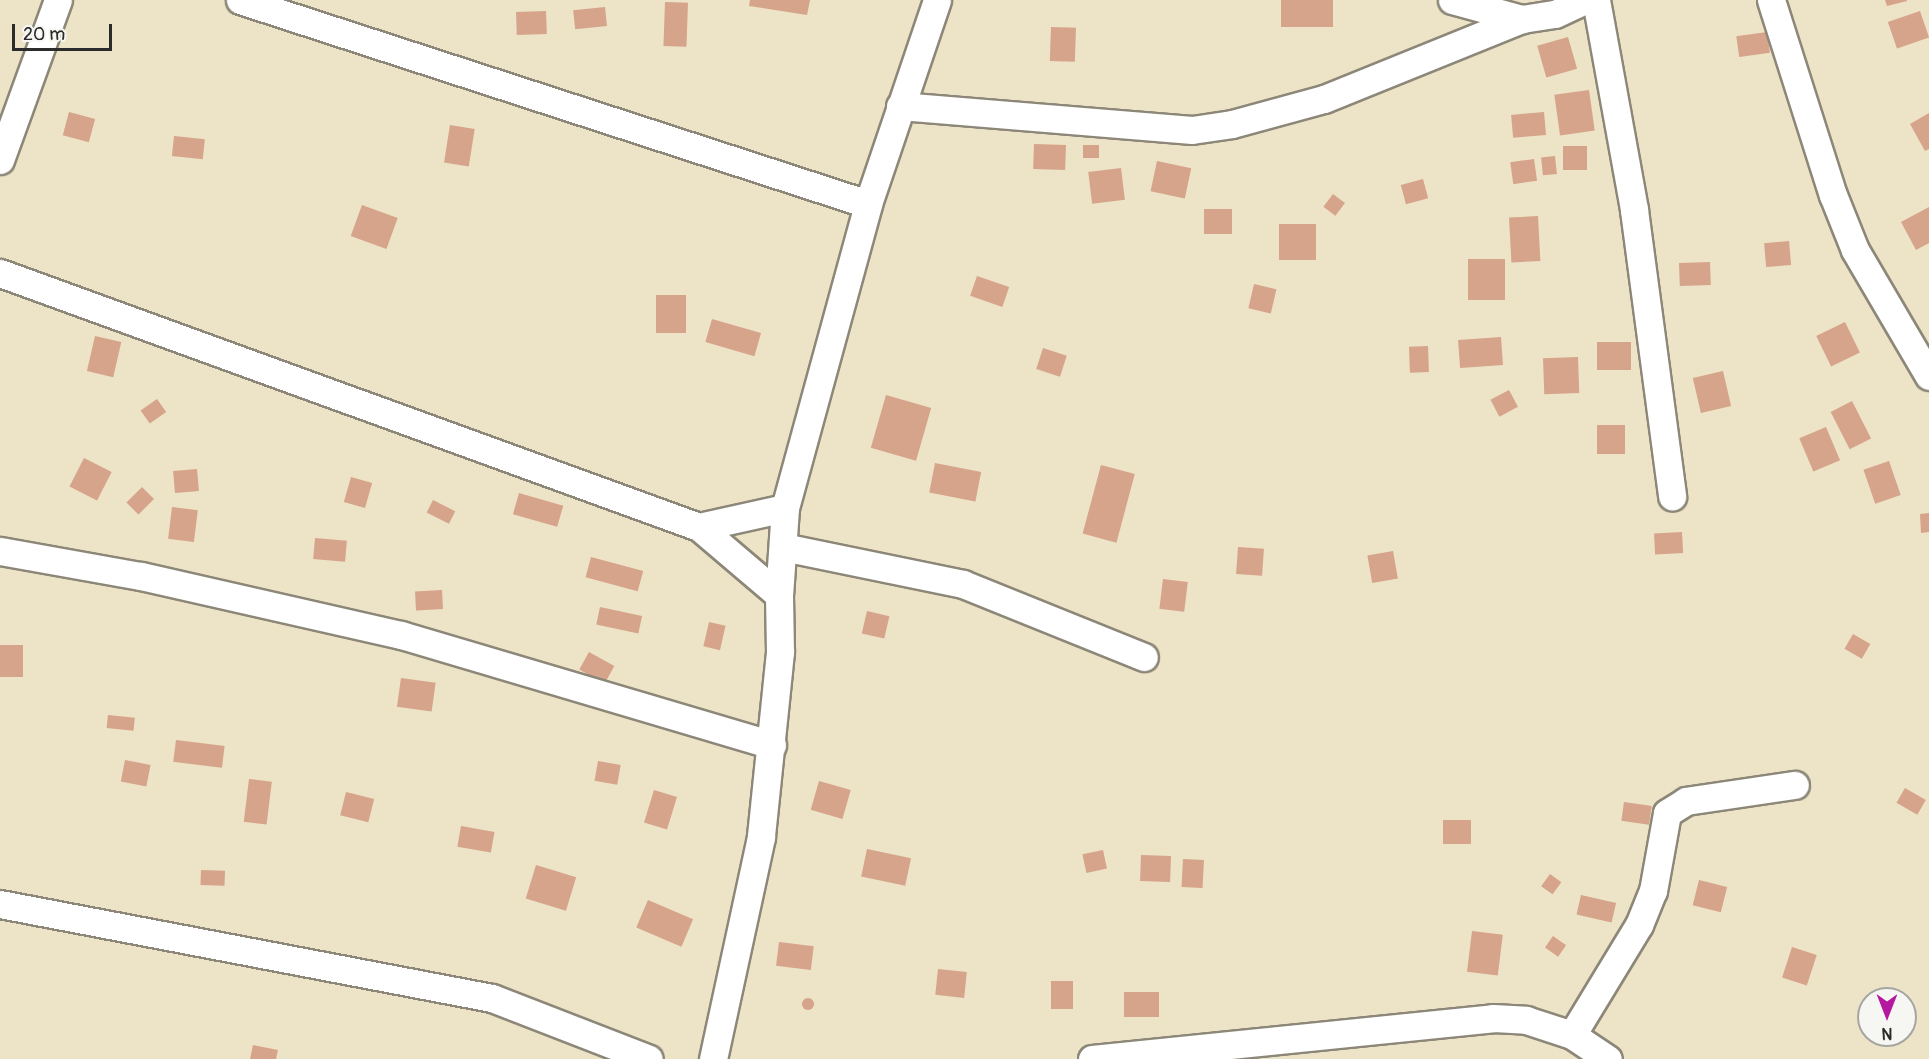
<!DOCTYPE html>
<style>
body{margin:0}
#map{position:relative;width:1929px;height:1059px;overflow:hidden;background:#ede3c6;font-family:Pangolin,sans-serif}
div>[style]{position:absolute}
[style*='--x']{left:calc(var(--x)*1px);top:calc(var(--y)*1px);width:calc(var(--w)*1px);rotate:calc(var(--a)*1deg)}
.building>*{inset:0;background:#d6a38b;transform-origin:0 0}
.round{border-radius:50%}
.roads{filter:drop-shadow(2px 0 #8c8778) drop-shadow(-2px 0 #8c8778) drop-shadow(0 2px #8c8778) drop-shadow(0 -2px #8c8778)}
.minor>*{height:27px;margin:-13.5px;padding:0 13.5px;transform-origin:13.5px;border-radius:13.5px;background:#fff}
span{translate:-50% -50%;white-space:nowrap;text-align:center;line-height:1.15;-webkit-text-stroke:4.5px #f6f6f2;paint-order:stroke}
.north{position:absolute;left:1857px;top:987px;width:60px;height:60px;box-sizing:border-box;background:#f6f6f2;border:2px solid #a5a5a2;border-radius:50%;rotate:180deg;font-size:16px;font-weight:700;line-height:24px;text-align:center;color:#2b2b2b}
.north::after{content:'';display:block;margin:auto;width:21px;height:27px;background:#b5179e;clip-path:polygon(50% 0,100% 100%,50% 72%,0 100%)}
.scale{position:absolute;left:12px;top:24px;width:100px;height:27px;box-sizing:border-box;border:3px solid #2b2b2b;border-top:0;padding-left:8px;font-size:18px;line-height:21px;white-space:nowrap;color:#2b2b2b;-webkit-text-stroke:4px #f6f6f2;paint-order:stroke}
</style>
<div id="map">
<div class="building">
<i style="clip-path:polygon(750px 0,810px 0,807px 15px,749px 6px)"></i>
<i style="left:1281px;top:0;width:52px;height:27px"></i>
<i style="clip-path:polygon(1885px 0,1907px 0,1907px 1px,1887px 6px)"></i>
<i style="left:665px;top:2px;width:23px;height:44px;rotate:2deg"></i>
<i style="left:605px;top:7px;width:19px;height:32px;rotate:84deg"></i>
<i style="left:546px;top:11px;width:23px;height:30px;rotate:88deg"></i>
<i style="left:1920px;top:11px;width:28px;height:34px;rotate:71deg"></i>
<i style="left:1051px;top:27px;width:25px;height:34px;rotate:2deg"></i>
<i style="left:1767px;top:32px;width:21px;height:31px;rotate:82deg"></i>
<i style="left:1568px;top:37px;width:33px;height:32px;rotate:74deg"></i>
<i style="left:1589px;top:90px;width:41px;height:35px;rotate:82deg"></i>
<i style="left:69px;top:112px;width:27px;height:24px;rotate:15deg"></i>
<i style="left:1544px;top:112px;width:23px;height:33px;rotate:85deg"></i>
<i style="clip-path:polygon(1929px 113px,1929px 149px,1925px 151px,1910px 124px)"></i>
<i style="left:450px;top:125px;width:25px;height:38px;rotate:9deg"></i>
<i style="left:174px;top:136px;width:31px;height:20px;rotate:6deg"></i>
<i style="left:1034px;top:144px;width:32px;height:25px;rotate:2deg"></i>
<i style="left:1099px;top:145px;width:13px;height:16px;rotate:90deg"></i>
<i style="left:1587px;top:146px;width:24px;height:24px;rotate:90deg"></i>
<i style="left:1555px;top:156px;width:18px;height:14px;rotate:84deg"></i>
<i style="left:1534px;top:159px;width:22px;height:24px;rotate:82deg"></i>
<i style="left:1157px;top:161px;width:35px;height:31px;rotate:12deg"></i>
<i style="left:1121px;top:168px;width:32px;height:33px;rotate:83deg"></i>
<i style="left:1423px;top:179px;width:20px;height:23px;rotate:75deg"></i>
<i style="left:1333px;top:194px;width:15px;height:16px;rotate:37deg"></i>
<i style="left:362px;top:205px;width:38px;height:33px;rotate:20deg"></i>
<i style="clip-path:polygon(1929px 207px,1929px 243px,1916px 250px,1901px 222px)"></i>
<i style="left:1204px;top:209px;width:28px;height:25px"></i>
<i style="left:1538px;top:216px;width:45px;height:29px;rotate:87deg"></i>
<i style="left:1279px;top:224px;width:37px;height:36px"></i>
<i style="left:1789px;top:241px;width:24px;height:25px;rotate:85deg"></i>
<i style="left:1468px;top:259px;width:37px;height:41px"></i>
<i style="left:1710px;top:262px;width:23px;height:31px;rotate:88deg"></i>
<i style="left:977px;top:276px;width:34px;height:21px;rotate:19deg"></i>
<i style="left:1254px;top:284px;width:23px;height:25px;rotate:13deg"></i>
<i style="left:656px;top:295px;width:30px;height:38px"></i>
<i style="left:712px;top:319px;width:51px;height:24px;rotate:16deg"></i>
<i style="left:1845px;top:322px;width:34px;height:32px;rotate:64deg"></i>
<i style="left:95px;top:336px;width:27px;height:36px;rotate:13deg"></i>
<i style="left:1501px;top:337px;width:28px;height:43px;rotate:86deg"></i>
<i style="left:1631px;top:342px;width:28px;height:34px;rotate:90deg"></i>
<i style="left:1428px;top:346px;width:26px;height:19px;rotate:88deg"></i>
<i style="left:1043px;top:348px;width:25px;height:22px;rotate:18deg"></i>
<i style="left:1578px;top:357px;width:36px;height:35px;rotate:88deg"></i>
<i style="left:1723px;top:371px;width:36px;height:31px;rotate:77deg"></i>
<i style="left:1509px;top:390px;width:19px;height:21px;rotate:62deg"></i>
<i style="left:886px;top:395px;width:47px;height:55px;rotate:16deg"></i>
<i style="left:157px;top:399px;width:16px;height:20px;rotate:55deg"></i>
<i style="left:1852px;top:401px;width:42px;height:24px;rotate:63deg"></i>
<i style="left:1597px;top:425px;width:28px;height:29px"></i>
<i style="left:1826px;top:427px;width:36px;height:29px;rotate:67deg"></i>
<i style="left:84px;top:458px;width:31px;height:32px;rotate:27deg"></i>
<i style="left:1889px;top:461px;width:36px;height:27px;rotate:71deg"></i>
<i style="left:935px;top:463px;width:47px;height:30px;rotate:11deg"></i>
<i style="left:1101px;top:465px;width:35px;height:71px;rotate:15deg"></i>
<i style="left:197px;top:469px;width:22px;height:24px;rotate:85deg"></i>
<i style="left:351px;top:477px;width:22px;height:26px;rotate:16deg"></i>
<i style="left:142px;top:487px;width:17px;height:22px;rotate:45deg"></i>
<i style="left:519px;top:493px;width:46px;height:22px;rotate:16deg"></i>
<i style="left:433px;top:500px;width:25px;height:14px;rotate:27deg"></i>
<i style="left:172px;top:507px;width:26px;height:32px;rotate:7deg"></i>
<i style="clip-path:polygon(1929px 513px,1929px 532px,1921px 533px,1920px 514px)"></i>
<i style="left:1682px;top:532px;width:21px;height:28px;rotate:87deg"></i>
<i style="left:315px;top:538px;width:32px;height:21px;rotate:5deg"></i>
<i style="left:1238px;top:547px;width:26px;height:27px;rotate:4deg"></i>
<i style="left:1393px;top:551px;width:28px;height:26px;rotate:80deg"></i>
<i style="left:591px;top:557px;width:54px;height:21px;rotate:15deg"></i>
<i style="left:1163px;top:579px;width:25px;height:30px;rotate:7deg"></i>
<i style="left:442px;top:590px;width:19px;height:27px;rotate:87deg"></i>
<i style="left:600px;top:607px;width:43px;height:18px;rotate:12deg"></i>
<i style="left:867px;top:611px;width:23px;height:23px;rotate:13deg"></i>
<i style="left:709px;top:622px;width:17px;height:25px;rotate:13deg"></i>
<i style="left:1853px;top:634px;width:20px;height:17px;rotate:30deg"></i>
<i style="left:0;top:645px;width:23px;height:32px"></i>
<i style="left:589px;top:652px;width:29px;height:20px;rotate:29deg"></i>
<i style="left:401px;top:678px;width:35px;height:29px;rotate:8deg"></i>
<i style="left:108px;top:715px;width:27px;height:13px;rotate:6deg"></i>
<i style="left:176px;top:740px;width:49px;height:22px;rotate:7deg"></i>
<i style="left:125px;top:760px;width:26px;height:22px;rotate:11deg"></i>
<i style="left:598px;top:761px;width:23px;height:20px;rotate:10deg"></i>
<i style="left:249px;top:779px;width:23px;height:43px;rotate:7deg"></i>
<i style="left:819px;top:781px;width:33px;height:30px;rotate:16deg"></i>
<i style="left:1905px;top:788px;width:24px;height:17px;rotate:30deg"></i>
<i style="left:654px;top:790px;width:24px;height:34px;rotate:17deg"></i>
<i style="left:346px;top:792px;width:29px;height:24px;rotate:14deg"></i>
<i style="left:1624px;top:802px;width:28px;height:19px;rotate:8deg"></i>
<i style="left:1443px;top:820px;width:28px;height:24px"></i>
<i style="left:461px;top:826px;width:34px;height:21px;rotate:10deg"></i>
<i style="left:867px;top:849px;width:45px;height:28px;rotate:12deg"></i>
<i style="left:1103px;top:850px;width:19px;height:21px;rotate:78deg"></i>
<i style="left:1141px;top:855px;width:30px;height:26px;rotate:2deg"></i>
<i style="left:1183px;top:859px;width:21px;height:28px;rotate:3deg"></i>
<i style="left:536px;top:865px;width:42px;height:35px;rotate:17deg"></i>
<i style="left:201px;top:870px;width:24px;height:15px;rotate:2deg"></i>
<i style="left:1550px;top:874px;width:14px;height:15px;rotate:36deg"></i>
<i style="left:1699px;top:880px;width:29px;height:26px;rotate:14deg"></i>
<i style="left:1581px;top:895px;width:36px;height:20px;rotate:13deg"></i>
<i style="left:648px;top:900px;width:49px;height:30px;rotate:23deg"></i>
<i style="left:1472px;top:931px;width:31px;height:41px;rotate:7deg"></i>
<i style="left:1553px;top:936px;width:16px;height:14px;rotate:35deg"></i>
<i style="left:779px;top:942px;width:35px;height:24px;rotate:7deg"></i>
<i style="left:1792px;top:947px;width:26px;height:32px;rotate:18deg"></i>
<i style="left:938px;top:969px;width:29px;height:26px;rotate:6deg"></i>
<i style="left:1051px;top:981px;width:22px;height:28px"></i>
<i style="left:1124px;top:992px;width:35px;height:25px"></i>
<i class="round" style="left:802px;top:998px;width:12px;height:12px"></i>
<i style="clip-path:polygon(253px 1045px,278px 1050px,276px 1059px,250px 1059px)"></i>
</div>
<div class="roads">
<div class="minor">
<i style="--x:240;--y:0;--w:660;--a:18"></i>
<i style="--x:1452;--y:0;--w:73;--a:15.2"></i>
<i style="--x:1596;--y:0;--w:213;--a:79.7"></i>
<i style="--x:1634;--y:210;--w:289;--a:82.4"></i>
<i style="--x:1771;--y:0;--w:205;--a:72.4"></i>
<i style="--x:1833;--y:195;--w:59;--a:68.2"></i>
<i style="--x:1855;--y:250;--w:146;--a:59.6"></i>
<i style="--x:900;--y:106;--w:293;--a:4.7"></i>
<i style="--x:1192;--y:130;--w:40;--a:-8.5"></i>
<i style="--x:1232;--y:124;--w:95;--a:-15.2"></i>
<i style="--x:1324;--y:99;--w:214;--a:-22"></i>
<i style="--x:1522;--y:19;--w:33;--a:-9"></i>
<i style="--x:1555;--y:14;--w:33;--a:-25"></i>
<i style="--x:0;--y:160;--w:170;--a:-70.1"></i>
<i style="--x:0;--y:273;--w:744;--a:19.97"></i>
<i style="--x:699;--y:527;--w:88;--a:-12.5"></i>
<i style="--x:785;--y:508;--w:87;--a:93.9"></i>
<i style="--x:779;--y:595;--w:57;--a:89"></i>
<i style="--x:780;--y:652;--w:186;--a:95.9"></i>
<i style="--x:761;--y:837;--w:227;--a:102.2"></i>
<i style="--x:785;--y:508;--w:315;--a:-74.7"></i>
<i style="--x:868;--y:204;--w:215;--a:-71.3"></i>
<i style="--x:699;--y:527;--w:105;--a:40.4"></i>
<i style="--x:783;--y:547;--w:184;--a:11.6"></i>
<i style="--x:963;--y:584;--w:195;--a:22"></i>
<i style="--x:0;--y:551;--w:143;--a:10.1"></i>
<i style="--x:141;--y:576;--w:267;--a:12.8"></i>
<i style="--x:401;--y:635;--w:387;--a:16.5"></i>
<i style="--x:0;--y:904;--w:501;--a:10.82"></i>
<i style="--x:492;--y:998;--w:168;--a:21.2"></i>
<i style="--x:1572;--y:1035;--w:129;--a:-58.7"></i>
<i style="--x:1639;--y:925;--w:37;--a:-68"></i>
<i style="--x:1653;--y:891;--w:79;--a:-79.8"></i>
<i style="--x:1667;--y:813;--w:22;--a:-32"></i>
<i style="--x:1686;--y:801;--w:110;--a:-8.4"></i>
<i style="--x:1092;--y:1059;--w:403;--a:-5.8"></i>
<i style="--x:1493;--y:1018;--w:33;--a:3"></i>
<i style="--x:1526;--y:1020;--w:48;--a:18.1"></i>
<i style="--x:1572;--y:1035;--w:43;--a:33.7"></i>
</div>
</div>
<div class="north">N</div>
<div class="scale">20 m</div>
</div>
